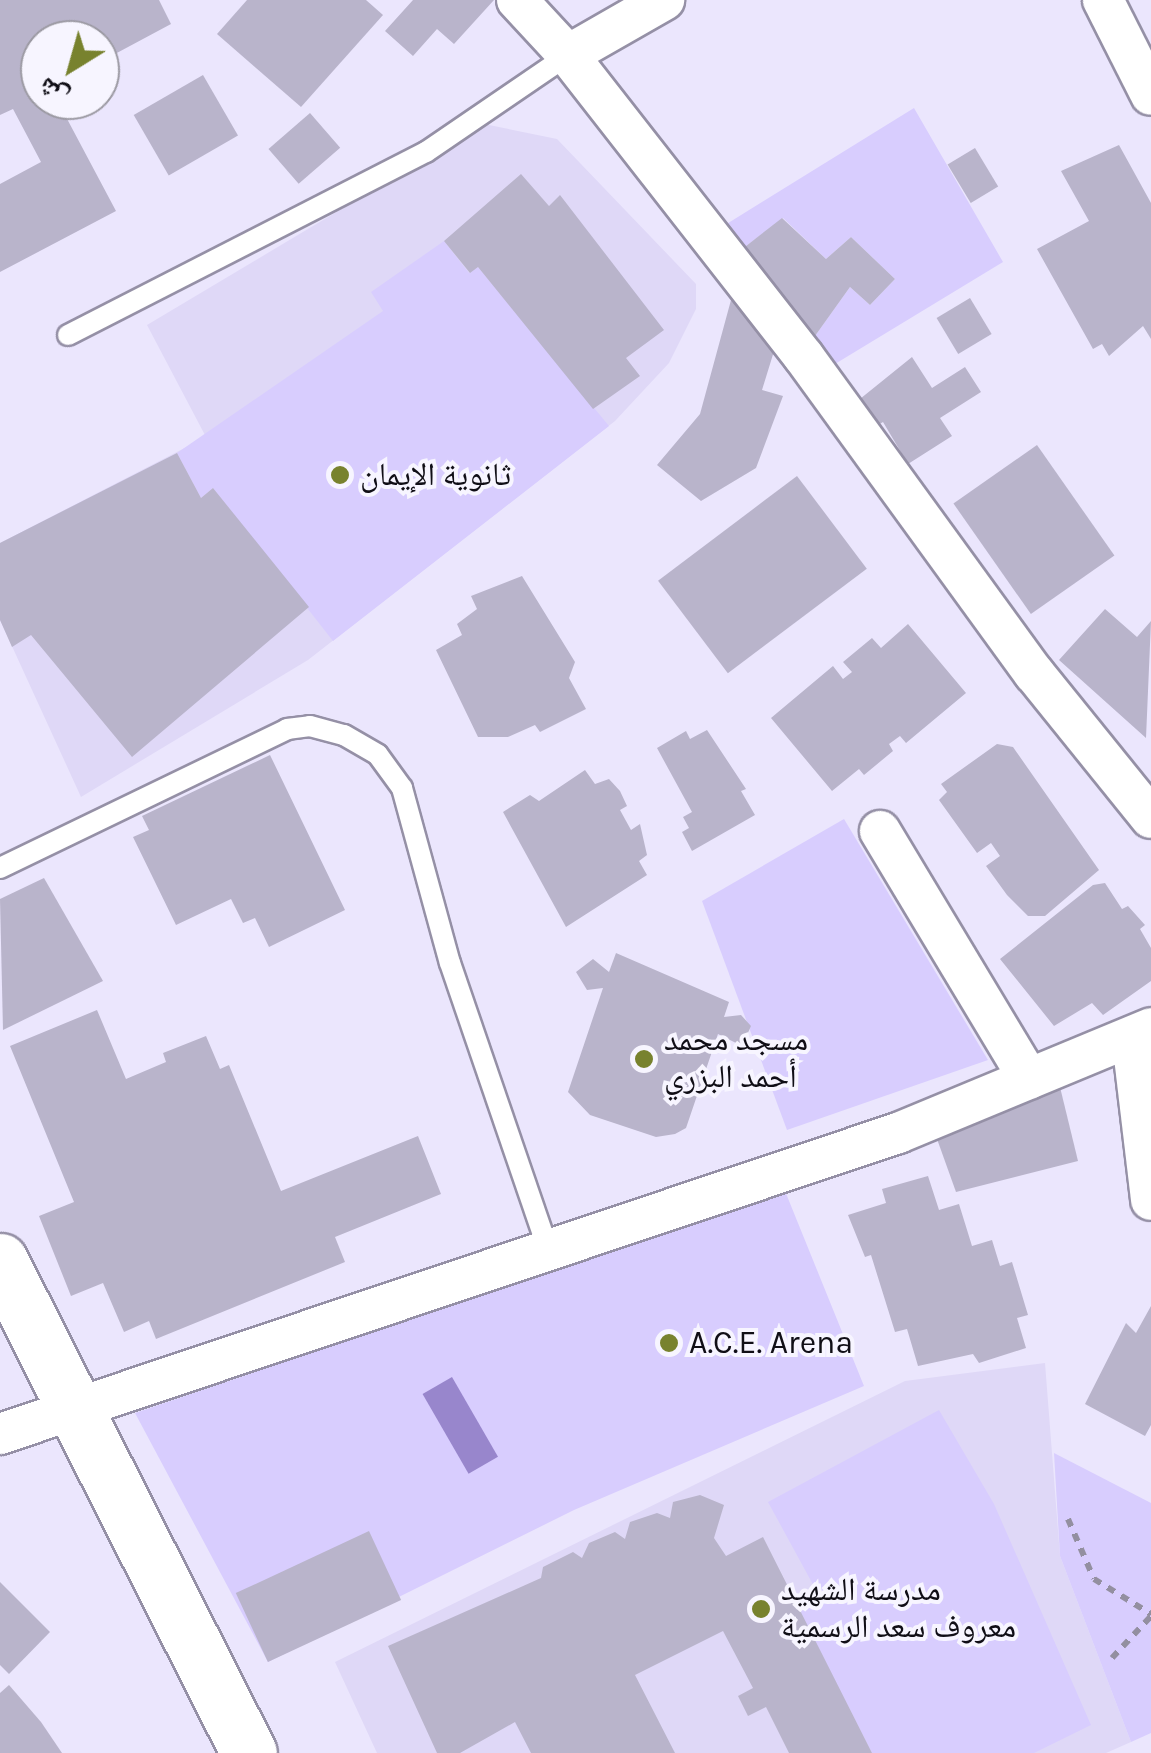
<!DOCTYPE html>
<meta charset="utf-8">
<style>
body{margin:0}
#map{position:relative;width:1151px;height:1753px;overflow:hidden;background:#ebe6fd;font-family:Karla,"Noto Naskh Arabic",sans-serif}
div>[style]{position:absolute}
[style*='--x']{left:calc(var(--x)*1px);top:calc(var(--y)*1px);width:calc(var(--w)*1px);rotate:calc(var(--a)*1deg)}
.built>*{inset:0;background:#dfd8f7}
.green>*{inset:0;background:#d8cdfe}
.water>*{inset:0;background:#9886cc;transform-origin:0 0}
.building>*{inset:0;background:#b9b4cb;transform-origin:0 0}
.path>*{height:6px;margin-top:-3px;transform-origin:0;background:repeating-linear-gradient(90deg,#938fa0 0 8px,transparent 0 16px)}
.roads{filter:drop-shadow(2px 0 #9590a6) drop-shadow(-2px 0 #9590a6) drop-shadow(0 2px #9590a6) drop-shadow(0 -2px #9590a6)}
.lane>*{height:20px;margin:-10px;padding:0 10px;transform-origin:10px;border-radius:10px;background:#fff}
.street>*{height:40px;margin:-20px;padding:0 20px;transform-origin:20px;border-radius:20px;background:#fff}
.secondary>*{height:55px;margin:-27.5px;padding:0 27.5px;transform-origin:27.5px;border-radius:27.5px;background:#fff}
.dots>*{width:28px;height:28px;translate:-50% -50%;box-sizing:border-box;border:5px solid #f7f5ff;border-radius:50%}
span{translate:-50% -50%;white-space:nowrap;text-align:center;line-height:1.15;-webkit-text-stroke:8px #f7f5ff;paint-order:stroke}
.poi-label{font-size:32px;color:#100e16}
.left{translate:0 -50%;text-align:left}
.north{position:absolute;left:20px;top:20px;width:100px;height:100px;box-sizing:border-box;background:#f7f5ff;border:2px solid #9b99a2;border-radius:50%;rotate:217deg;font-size:28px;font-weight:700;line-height:40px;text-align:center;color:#100e16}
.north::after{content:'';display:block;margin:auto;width:35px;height:45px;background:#78822e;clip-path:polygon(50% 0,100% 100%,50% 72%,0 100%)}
</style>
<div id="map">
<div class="built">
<i style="clip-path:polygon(484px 124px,557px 139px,696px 284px,696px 309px,669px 363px,615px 421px,308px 660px,81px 797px,0 620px,0 543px,206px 437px,147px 325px)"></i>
<i style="clip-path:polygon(1045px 1363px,1060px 1556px,1131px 1742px,1106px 1753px,377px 1753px,335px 1662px,905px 1381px)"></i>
</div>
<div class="green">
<i style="clip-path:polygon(914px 108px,1003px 262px,830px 367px,810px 343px,850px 287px,870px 305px,895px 279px,851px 237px,826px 259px,783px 218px,741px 250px,725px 225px)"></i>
<i style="clip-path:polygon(444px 241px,469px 273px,478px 267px,609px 426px,333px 641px,213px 488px,201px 498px,177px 453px,383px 311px,371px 292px)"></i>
<i style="clip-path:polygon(844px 819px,988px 1060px,787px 1130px,702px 901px)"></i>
<i style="clip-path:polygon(785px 1191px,864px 1386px,574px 1510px,268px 1662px,135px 1413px)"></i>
<i style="clip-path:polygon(939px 1410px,994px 1504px,1091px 1725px,1034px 1753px,872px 1753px,795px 1602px,816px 1590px,768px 1502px)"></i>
<i style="clip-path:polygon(1054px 1453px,1151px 1503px,1151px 1733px,1131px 1742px,1060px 1556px)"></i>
</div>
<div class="water">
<i style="left:452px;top:1377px;width:92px;height:34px;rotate:60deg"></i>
</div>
<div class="building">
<i style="clip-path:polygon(0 0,159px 0,171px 24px,100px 62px,100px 40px,40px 40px,40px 100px,57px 100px,116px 211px,0 272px,0 184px,41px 162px,13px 109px,0 115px)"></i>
<i style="clip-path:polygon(247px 0,366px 0,383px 15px,301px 107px,217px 34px)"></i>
<i style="clip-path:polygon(413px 0,494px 0,454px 44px,437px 29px,413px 56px,385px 31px)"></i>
<i style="left:203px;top:75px;width:70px;height:80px;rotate:60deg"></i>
<i style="left:310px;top:113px;width:46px;height:55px;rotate:49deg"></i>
<i style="clip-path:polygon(1119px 145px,1151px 203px,1151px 339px,1143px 326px,1109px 356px,1102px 344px,1093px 349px,1037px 249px,1089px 221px,1061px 171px)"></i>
<i style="left:975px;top:148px;width:45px;height:32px;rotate:59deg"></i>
<i style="clip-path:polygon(521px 174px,549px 206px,560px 195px,664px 330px,626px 358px,640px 376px,593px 409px,478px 267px,470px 273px,444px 241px)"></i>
<i style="clip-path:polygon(782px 218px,826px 259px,851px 237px,895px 279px,870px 305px,850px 287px,810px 343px,741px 250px)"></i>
<i style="clip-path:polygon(734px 289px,779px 335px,762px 390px,783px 396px,756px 468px,701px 501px,657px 465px,700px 414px)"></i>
<i style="left:970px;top:298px;width:42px;height:39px;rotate:59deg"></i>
<i style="clip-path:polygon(912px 357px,932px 388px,965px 367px,981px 392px,940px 418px,952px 436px,908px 464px,883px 422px,871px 429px,855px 403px)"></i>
<i style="left:1037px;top:445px;width:135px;height:102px;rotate:55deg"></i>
<i style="clip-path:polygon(177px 453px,201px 498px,213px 488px,309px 607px,132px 757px,31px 635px,12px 647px,0 620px,0 543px)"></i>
<i style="left:797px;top:476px;width:116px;height:174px;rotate:53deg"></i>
<i style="clip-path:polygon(522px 576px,575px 662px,569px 678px,586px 709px,540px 732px,535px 725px,508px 737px,478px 737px,436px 650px,462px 635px,457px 624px,477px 609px,471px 596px)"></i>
<i style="clip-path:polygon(1105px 609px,1137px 637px,1151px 621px,1146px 738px,1059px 660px)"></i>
<i style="clip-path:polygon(908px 624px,966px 693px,906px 743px,900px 736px,889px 744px,893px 751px,864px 775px,859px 769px,832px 791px,771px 718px,833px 666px,843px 679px,852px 672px,843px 662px,872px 638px,881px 648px)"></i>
<i style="clip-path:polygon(707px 730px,746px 789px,741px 791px,755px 815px,692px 851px,682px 832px,689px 828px,683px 817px,692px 812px,657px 748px,686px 731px,690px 739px)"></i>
<i style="clip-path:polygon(997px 744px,1013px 747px,1099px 870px,1045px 916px,1028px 916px,1007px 895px,986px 866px,1000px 856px,991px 843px,977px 853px,939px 800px,947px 792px,941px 784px)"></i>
<i style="clip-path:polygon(270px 755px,345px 910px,269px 947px,255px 918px,243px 923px,231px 899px,176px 925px,133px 837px,149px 830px,142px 816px)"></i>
<i style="clip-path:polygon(585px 770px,595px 784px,609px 779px,620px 791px,627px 806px,620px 810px,631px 830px,640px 824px,647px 855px,639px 861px,647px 875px,566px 927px,503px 812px,530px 795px,539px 801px)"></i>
<i style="clip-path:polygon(44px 878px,103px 981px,3px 1030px,0 899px)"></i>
<i style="clip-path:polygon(1105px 883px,1122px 909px,1128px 906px,1145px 925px,1140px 929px,1151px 948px,1151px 981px,1103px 1015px,1092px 1003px,1054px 1026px,1000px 959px,1093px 885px)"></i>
<i style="clip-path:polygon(616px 953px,729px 1002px,724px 1017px,741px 1015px,751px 1026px,742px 1046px,718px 1034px,686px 1128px,675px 1134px,656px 1137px,590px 1115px,568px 1092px,603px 988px,587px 990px,576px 972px,593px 959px,609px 972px)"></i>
<i style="clip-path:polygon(97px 1010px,126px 1079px,166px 1062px,163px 1053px,206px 1036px,220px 1069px,229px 1065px,281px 1191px,418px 1136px,441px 1194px,335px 1237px,345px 1262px,156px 1339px,149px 1321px,124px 1332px,103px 1283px,71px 1296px,39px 1216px,74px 1202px,10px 1046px)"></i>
<i style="clip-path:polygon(1059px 1083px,1078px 1161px,956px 1192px,932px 1125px)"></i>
<i style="clip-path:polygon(928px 1176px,939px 1210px,959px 1204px,972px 1246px,992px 1240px,1000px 1266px,1012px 1262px,1028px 1315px,1017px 1318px,1026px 1348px,979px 1363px,973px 1354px,918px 1366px,907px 1329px,895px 1332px,871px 1255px,865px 1257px,848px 1215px,886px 1203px,882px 1189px)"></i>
<i style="clip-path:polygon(1151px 1306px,1151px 1425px,1145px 1436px,1085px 1404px,1126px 1323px,1136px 1333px)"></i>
<i style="clip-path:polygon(700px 1495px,724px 1505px,714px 1538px,726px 1556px,763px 1537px,872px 1753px,789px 1753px,766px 1707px,748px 1716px,738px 1696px,753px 1688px,723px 1631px,635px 1675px,675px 1753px,531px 1753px,515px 1722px,460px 1753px,437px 1753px,388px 1646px,541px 1578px,543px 1567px,573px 1552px,582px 1558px,589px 1543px,615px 1532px,625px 1539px,630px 1522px,657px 1513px,670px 1518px,673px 1502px)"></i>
<i style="left:369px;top:1531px;width:76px;height:147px;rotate:65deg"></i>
<i style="clip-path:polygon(0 1582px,50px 1632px,9px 1674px,0 1665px)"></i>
<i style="clip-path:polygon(9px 1685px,41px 1722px,62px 1753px,0 1753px,0 1693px)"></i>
</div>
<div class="path">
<i style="--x:1068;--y:1519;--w:65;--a:66.6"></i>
<i style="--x:1094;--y:1579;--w:67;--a:31.6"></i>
<i style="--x:1112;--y:1658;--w:57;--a:-47.1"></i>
</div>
<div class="roads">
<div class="lane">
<i style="--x:68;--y:335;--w:402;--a:-27.1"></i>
<i style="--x:426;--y:152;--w:172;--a:-34.3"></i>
<i style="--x:0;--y:868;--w:319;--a:-25.8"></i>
<i style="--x:287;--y:729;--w:23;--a:-7"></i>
<i style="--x:310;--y:726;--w:35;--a:15"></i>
<i style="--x:344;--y:735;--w:39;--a:30"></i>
<i style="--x:378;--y:755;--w:41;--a:54"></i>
<i style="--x:402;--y:788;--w:181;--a:74.7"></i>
<i style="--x:450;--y:963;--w:300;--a:71.1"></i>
</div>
<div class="street">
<i style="--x:517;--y:0;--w:75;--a:47.2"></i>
<i style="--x:568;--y:55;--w:383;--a:52"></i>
<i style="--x:804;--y:357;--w:391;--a:54"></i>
<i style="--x:1034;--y:673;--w:186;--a:51.1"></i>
<i style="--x:1103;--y:0;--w:106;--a:63.2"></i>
<i style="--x:568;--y:55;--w:111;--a:-29.8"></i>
<i style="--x:880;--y:831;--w:289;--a:59"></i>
<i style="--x:1132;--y:1040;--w:161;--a:83.2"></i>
<i style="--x:0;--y:1434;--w:947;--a:-18.53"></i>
<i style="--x:898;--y:1133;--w:274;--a:-22.5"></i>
</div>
<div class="secondary">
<i style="--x:0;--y:1261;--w:551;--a:63.16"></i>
</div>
</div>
<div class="dots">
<i style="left:340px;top:475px;background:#78822e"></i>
<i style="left:644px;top:1059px;background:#78822e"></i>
<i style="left:669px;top:1343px;background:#78822e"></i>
<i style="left:761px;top:1609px;background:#78822e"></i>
</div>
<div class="poi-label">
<span class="left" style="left:360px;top:475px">ثانوية الإيمان</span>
<span class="left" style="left:664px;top:1059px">مسجد محمد<br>أحمد البزري</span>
<span class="left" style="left:689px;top:1343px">A.C.E. Arena</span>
<span class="left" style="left:781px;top:1609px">مدرسة الشهيد<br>معروف سعد الرسمية</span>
</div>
<div class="north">ش</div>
</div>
